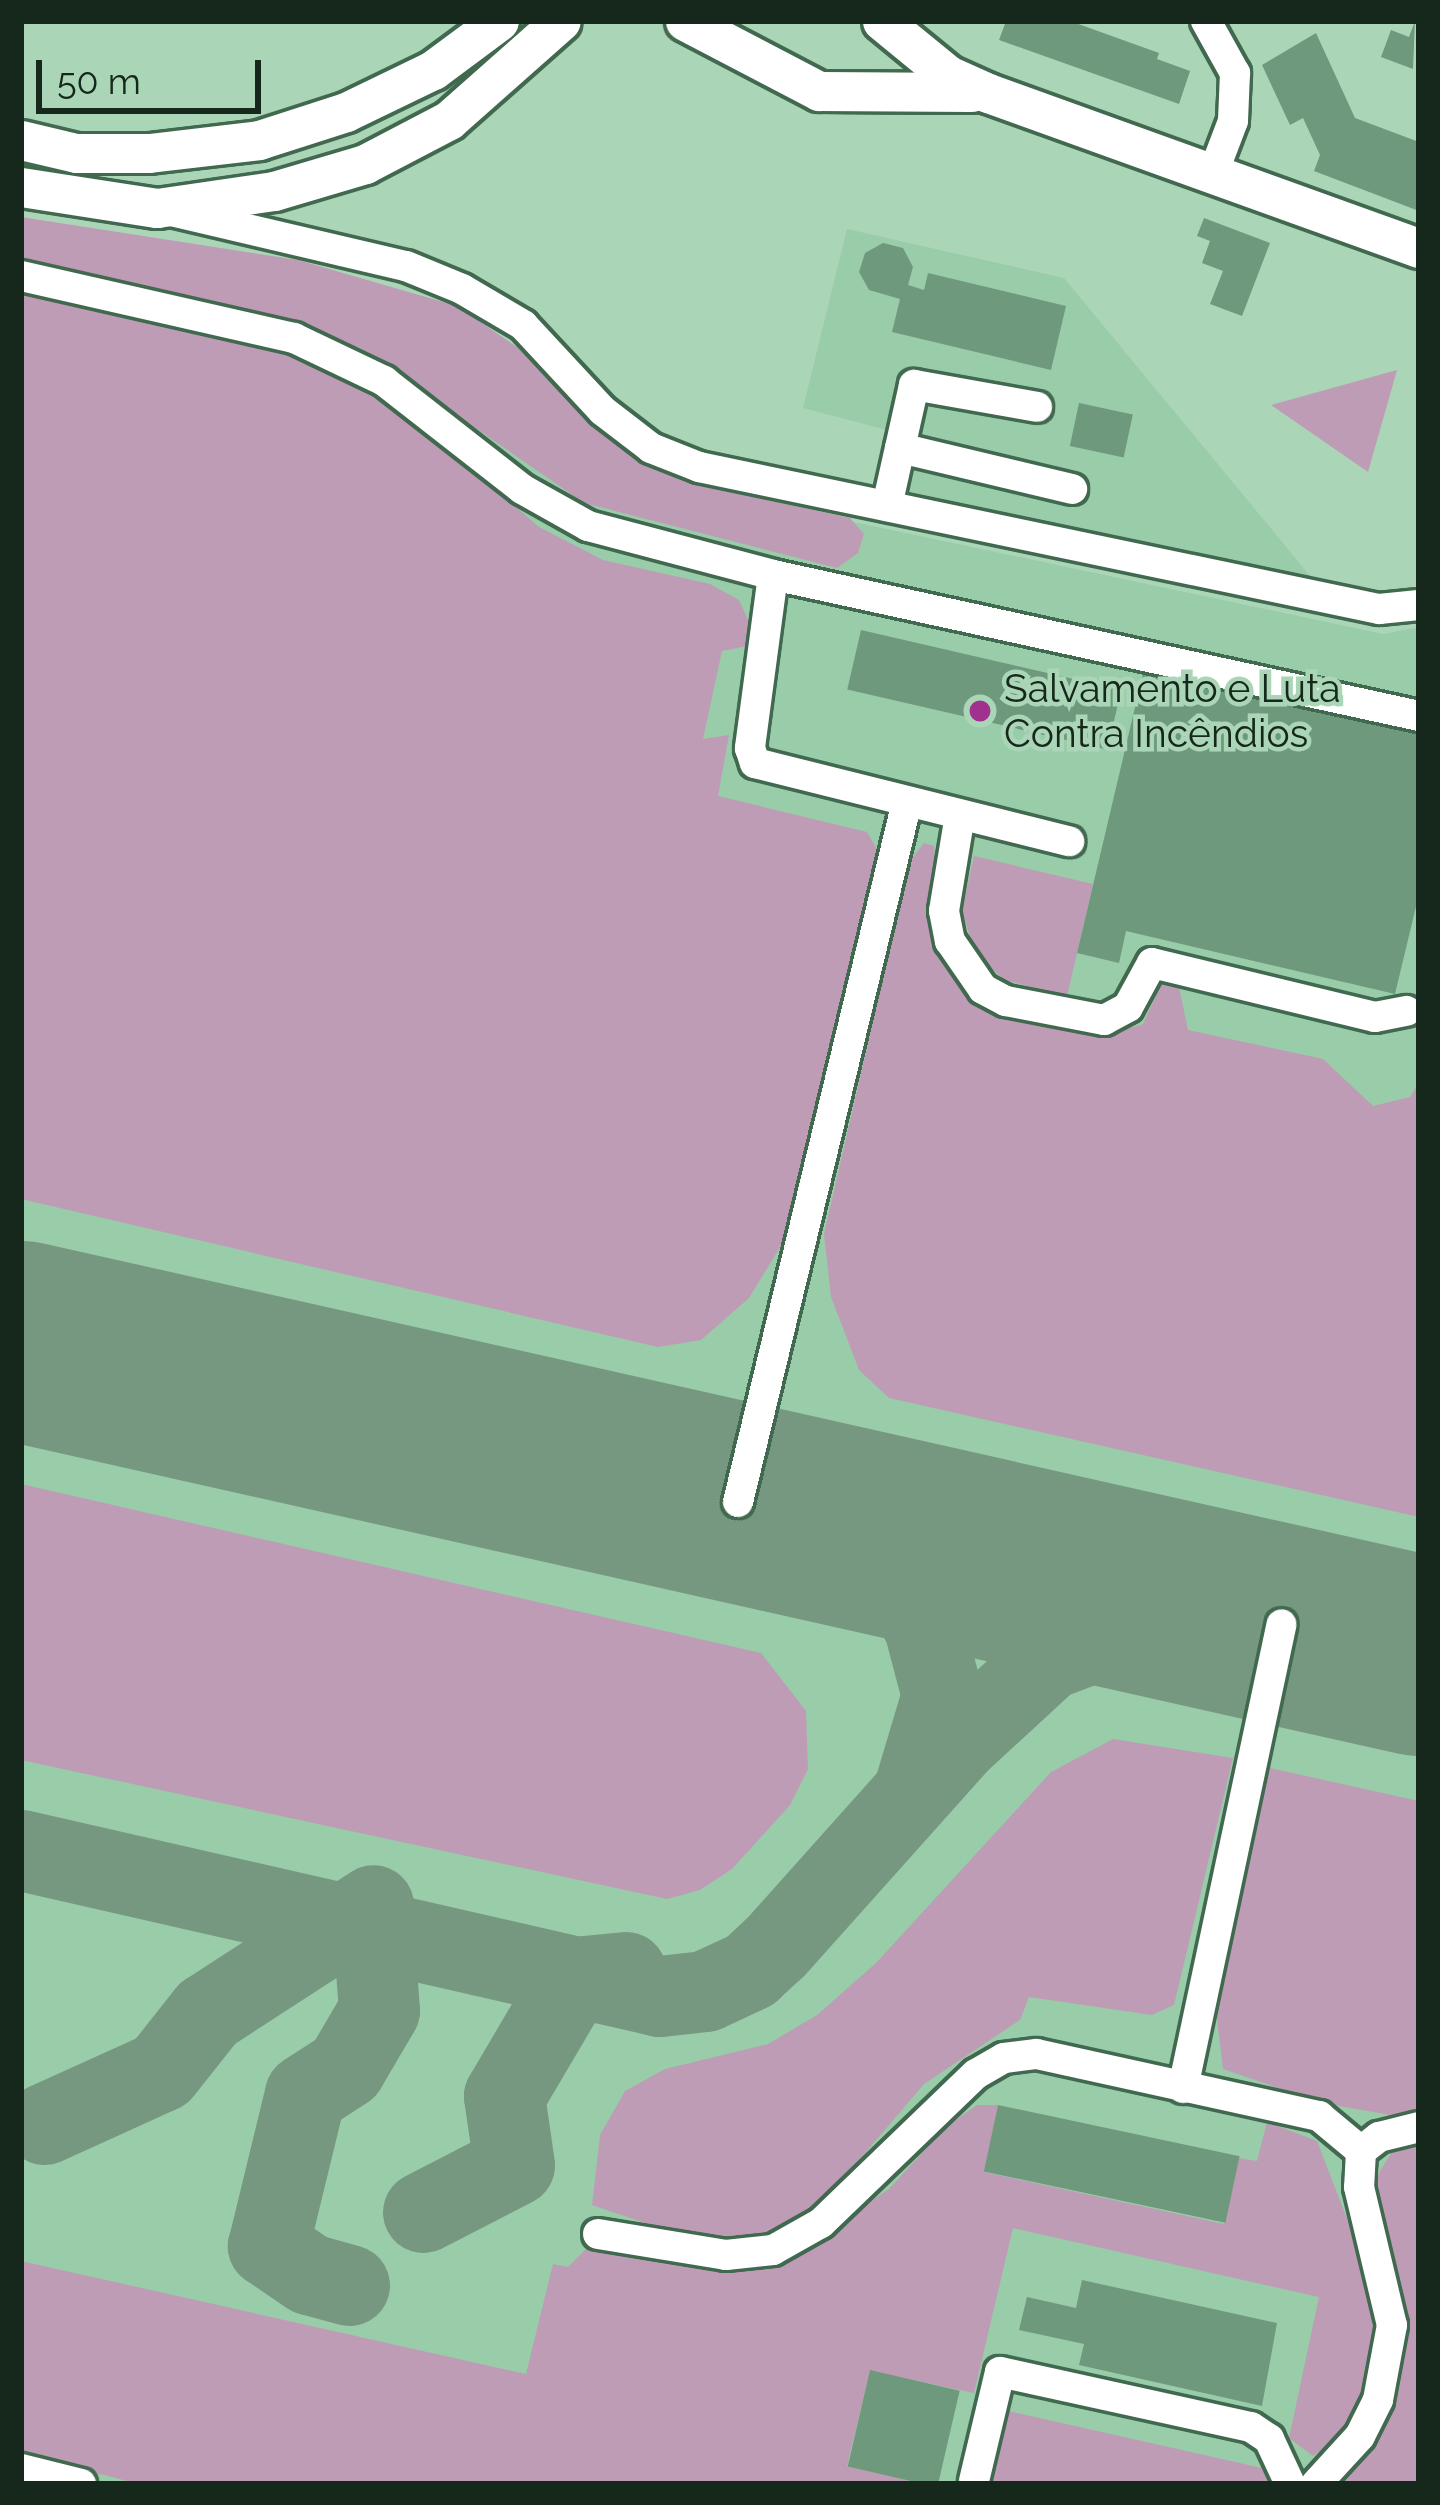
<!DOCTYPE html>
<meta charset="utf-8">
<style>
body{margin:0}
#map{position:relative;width:1440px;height:2505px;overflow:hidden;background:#aad6b7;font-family:Raleway,sans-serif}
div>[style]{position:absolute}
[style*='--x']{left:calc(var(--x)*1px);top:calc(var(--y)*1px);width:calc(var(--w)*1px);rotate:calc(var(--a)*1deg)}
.built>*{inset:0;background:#99cca9}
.green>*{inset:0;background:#be9cb6}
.taxiway>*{height:81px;margin:-40.5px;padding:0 40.5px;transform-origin:40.5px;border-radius:40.5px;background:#769880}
.runway>*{height:201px;margin:-100.5px;padding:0 100.5px;transform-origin:100.5px;border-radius:100.5px;background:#769880}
.building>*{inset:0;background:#6f997d;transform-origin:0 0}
.roads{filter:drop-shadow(3px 0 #41694f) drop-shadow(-3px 0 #41694f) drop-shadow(0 3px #41694f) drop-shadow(0 -3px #41694f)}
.minor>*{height:30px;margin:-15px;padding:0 15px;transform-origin:15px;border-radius:15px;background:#fff}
.major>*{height:39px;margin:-19.5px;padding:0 19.5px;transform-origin:19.5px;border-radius:19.5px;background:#fff}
.dots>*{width:33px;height:33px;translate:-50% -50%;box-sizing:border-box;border:6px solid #aad6b7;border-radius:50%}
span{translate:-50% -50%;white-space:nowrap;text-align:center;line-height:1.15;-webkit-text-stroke:9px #aad6b7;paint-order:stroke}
.poi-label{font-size:39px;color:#16271b}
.left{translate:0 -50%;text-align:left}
.frame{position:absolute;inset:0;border:24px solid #16271b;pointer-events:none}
.scale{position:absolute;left:36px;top:60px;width:225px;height:54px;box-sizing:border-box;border:6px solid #16271b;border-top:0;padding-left:15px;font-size:36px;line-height:42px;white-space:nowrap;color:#16271b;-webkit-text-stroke:9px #aad6b7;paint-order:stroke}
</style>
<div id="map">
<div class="built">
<i style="clip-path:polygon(21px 225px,475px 322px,602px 447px,712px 492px,1383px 634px,1419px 627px,1419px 2484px,21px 2484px)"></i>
<i style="clip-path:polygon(847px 229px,1064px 278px,1316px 583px,878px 488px,891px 431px,803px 408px)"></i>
</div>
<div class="green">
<i style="clip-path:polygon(21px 217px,298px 260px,457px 306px,517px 347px,585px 419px,633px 457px,712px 488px,850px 518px,864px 534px,858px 553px,837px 568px,584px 503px,360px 348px,244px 308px,21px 258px)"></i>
<i style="clip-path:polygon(21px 289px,312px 360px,409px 414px,539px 527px,603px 560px,710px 584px,739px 600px,751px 626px,747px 646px,722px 651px,703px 739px,729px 735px,718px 796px,867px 832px,878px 851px,790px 1231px,749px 1298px,701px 1340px,658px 1347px,21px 1199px)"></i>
<i style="clip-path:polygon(1397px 370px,1368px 472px,1271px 405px)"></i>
<i style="clip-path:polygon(924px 843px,934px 846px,936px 872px,932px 945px,973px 1001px,1108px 1035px,1143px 1024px,1162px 982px,1179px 987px,1188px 1030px,1323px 1059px,1373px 1106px,1410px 1097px,1419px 1082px,1419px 1517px,889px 1398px,859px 1370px,831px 1297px,824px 1234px,910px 861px)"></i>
<i style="clip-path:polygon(974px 856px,1093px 884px,1067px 996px,1004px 980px,975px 952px,962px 911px)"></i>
<i style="clip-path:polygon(21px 1484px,761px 1653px,806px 1711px,808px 1769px,790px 1805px,732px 1869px,700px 1890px,667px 1899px,21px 1760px)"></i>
<i style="clip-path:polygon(1113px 1739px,1233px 1758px,1174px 2005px,1152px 2015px,1029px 1997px,1020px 2020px,924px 2084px,813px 2214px,770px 2239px,698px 2241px,592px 2205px,600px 2135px,625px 2091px,665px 2069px,768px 2044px,817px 2015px,876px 1963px,1051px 1772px)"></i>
<i style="clip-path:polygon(1270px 1768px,1419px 1801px,1419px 2120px,1322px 2103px,1223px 2069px,1215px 2003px)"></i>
<i style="clip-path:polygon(977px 2105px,998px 2105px,984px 2172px,1224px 2224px,1239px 2158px,1257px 2161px,1267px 2122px,1317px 2141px,1365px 2265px,1377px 2324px,1366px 2394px,1334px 2442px,1313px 2456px,1289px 2438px,1319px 2297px,1013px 2228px,974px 2393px,870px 2371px,847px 2466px,922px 2484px,139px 2484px,21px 2454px,21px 2261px,526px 2374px,553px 2264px,568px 2267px,591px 2244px,731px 2268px,777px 2262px,889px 2189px,946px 2127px)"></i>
<i style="clip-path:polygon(1419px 2135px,1419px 2484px,1343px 2484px,1392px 2403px,1405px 2350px,1376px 2178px,1393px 2150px)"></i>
<i style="clip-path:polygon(1008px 2411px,1262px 2468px,1274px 2484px,991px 2484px)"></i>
</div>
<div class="taxiway">
<i style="--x:21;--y:1330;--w:194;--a:15.8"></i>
<i style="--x:768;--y:1509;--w:99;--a:23.2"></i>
<i style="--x:859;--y:1548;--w:68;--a:45"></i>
<i style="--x:907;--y:1596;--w:35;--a:61"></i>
<i style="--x:924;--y:1627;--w:70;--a:75.2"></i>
<i style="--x:942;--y:1695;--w:98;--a:106.6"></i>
<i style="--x:1375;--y:1645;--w:44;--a:-3.9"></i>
<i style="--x:21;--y:1850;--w:655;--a:12.87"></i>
<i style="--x:660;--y:1996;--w:45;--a:-6.3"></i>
<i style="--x:705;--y:1991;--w:50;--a:-25"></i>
<i style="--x:750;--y:1970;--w:33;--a:-43"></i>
<i style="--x:774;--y:1948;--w:275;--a:-48.2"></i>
<i style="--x:957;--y:1743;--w:124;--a:-42.7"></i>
<i style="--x:1048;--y:1659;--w:99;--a:-20.6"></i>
<i style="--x:1141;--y:1624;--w:118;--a:-2.4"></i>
<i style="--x:44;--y:2124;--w:128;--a:-24.4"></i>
<i style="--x:161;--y:2071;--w:74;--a:-51.6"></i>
<i style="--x:207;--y:2013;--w:198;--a:-33"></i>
<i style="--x:423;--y:2212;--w:102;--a:-27.3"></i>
<i style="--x:514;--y:2165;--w:70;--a:-98.2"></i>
<i style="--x:504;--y:2096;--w:138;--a:-59.5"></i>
<i style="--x:574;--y:1977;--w:52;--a:-5.5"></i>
<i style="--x:349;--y:2285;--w:41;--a:-164.6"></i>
<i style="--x:309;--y:2274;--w:50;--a:-145.7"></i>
<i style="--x:268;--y:2246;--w:156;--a:-76.3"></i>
<i style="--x:305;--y:2094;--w:48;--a:-33"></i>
<i style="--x:345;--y:2068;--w:67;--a:-59.6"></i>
<i style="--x:379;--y:2010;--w:80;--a:-94.3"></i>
</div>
<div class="runway">
<i style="--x:21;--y:1341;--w:1433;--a:12.66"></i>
</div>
<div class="building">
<i style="clip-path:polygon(1006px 21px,1070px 21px,1159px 53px,1157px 59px,1190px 71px,1179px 104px,999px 40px)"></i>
<i style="clip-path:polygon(1415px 21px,1413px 69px,1381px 57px,1391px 30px,1409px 37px)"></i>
<i style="clip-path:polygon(1316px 33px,1355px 118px,1419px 142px,1419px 211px,1314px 171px,1320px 155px,1303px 118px,1290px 125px,1262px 65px)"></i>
<i style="clip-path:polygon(1204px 218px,1270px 243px,1242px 316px,1210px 304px,1223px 271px,1202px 263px,1210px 241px,1197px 236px)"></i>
<i style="clip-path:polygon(883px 243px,903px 248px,913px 267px,908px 285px,924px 290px,928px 273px,1066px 306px,1051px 370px,892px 332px,900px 299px,869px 290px,859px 272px,865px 253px)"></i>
<i style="left:1079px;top:403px;width:55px;height:44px;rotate:12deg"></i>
<i style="left:861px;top:630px;width:267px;height:61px;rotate:13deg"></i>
<i style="clip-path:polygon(1145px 665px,1419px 729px,1419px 894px,1395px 994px,1126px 931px,1119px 963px,1077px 953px)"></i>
<i style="left:998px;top:2105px;width:247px;height:68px;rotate:12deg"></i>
<i style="clip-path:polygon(1082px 2280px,1277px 2323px,1262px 2406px,1079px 2365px,1084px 2344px,1019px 2330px,1027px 2297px,1076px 2308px)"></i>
<i style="left:870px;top:2370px;width:92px;height:99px;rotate:13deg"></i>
</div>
<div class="roads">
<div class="minor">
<i style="--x:1206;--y:21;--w:60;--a:60.9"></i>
<i style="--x:1235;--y:73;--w:48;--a:92.4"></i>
<i style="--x:1233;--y:121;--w:53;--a:110.8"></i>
<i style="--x:175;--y:212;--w:237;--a:13.2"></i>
<i style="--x:406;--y:266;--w:61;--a:22.3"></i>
<i style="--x:462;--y:289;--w:71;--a:30.5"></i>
<i style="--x:523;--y:325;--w:117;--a:47.1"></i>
<i style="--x:603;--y:411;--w:61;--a:37.6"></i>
<i style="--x:651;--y:448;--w:52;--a:21.6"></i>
<i style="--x:699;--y:467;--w:695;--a:11.8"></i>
<i style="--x:1379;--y:609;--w:40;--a:-5.7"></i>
<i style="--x:21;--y:276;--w:280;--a:12.8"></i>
<i style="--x:294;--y:338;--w:100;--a:25.5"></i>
<i style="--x:384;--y:381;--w:175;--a:38"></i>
<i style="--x:522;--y:489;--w:76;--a:29.3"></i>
<i style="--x:588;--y:526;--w:191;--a:14.8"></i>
<i style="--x:773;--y:575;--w:175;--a:97.6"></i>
<i style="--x:750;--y:748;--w:16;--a:72"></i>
<i style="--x:755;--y:763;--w:324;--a:14"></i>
<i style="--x:900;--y:448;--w:177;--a:13.4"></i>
<i style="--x:887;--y:506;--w:124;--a:-77.4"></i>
<i style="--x:914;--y:385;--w:125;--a:10.1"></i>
<i style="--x:773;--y:575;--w:661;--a:12.31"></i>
<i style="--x:960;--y:815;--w:97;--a:99.5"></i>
<i style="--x:944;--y:911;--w:31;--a:79"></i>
<i style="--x:950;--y:941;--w:58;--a:55.5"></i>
<i style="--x:983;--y:989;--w:26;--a:28"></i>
<i style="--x:1006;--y:1001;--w:100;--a:11"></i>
<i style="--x:1104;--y:1020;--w:27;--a:-28"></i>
<i style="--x:1128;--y:1007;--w:50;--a:-61.4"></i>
<i style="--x:1152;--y:963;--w:229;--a:13.6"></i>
<i style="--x:1375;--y:1017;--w:32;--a:-11"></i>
<i style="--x:738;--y:1502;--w:720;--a:-76.43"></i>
<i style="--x:1183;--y:2088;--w:474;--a:-78"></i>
<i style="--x:1361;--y:2151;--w:23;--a:-38"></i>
<i style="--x:1379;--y:2137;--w:41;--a:-14"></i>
<i style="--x:598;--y:2234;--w:130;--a:9.3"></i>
<i style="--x:726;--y:2255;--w:47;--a:-6.1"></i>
<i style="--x:773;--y:2250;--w:55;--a:-29.4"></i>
<i style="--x:821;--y:2223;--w:215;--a:-43.9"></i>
<i style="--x:976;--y:2074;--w:32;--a:-30"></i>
<i style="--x:1004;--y:2058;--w:33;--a:-7"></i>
<i style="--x:1037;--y:2054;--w:289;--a:12.4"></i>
<i style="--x:1319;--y:2116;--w:55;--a:39.8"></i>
<i style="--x:1361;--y:2151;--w:36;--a:93"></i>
<i style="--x:1359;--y:2187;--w:142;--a:76.6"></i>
<i style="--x:1392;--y:2325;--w:76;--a:100.6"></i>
<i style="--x:1378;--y:2400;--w:40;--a:116.6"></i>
<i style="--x:1360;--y:2436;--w:65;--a:132.5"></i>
<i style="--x:21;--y:2469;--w:62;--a:14"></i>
<i style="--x:974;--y:2481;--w:112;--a:-76.6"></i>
<i style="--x:1000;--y:2372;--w:257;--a:12.4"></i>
<i style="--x:1251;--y:2427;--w:22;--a:34"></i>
<i style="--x:1269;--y:2439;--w:50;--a:65"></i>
</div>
<div class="major">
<i style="--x:685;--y:21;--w:151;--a:27.6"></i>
<i style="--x:819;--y:91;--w:152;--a:0.4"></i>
<i style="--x:882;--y:21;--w:85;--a:39.3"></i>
<i style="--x:948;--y:75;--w:44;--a:24.2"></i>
<i style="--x:988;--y:93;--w:458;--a:19.8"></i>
<i style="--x:21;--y:140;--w:57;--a:13.3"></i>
<i style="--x:76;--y:153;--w:73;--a:0"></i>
<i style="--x:149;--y:153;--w:111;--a:-6.7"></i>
<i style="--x:259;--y:140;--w:91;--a:-17.8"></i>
<i style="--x:346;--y:112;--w:97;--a:-25.8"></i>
<i style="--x:433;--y:70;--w:82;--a:-36.6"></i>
<i style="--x:21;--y:187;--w:138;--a:8.8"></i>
<i style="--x:157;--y:208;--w:118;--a:-8.3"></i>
<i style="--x:274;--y:191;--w:95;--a:-16.5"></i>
<i style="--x:365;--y:164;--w:95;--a:-27.6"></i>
<i style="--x:449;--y:120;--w:149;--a:-41.5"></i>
</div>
</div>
<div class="dots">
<i style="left:980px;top:711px;background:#a0318f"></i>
</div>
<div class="poi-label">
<span class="left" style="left:1004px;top:711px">Salvamento e Luta<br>Contra Incêndios</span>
</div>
<div class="frame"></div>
<div class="scale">50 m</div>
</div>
